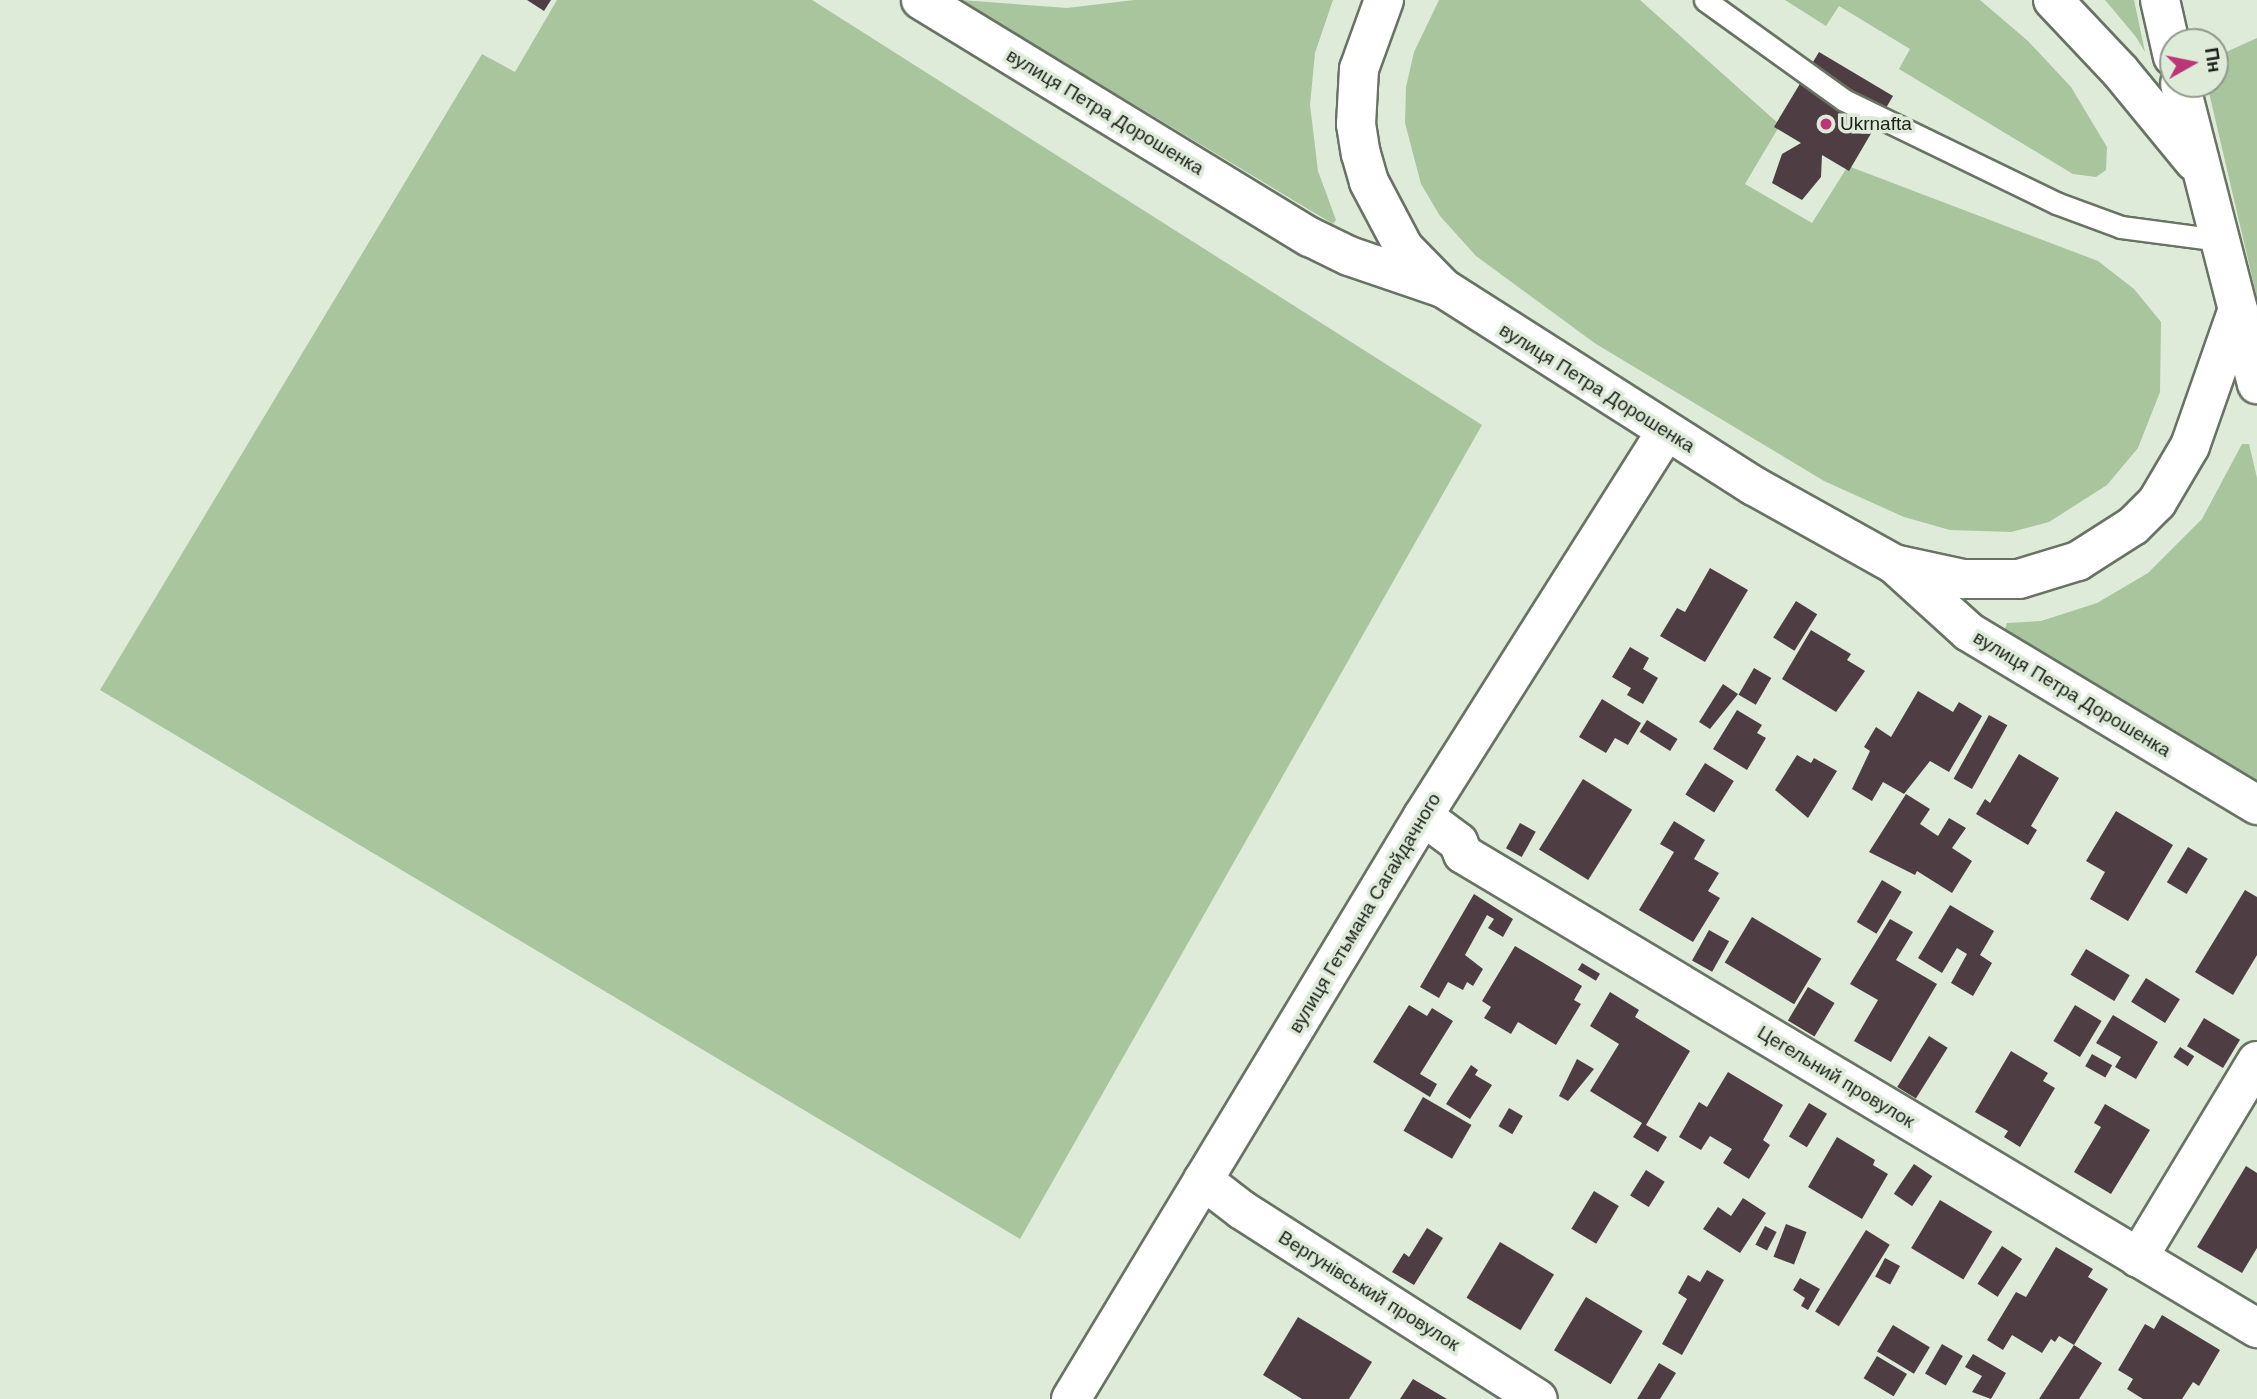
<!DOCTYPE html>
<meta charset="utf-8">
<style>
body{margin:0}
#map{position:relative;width:2257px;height:1399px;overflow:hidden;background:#deebd9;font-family:Helvetica,sans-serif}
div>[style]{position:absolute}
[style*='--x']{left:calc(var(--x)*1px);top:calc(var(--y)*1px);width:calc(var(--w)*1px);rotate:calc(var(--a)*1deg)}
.green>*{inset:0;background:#a8c59d}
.building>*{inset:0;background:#4f3d44;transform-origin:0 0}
.roads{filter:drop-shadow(2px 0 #687364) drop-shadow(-2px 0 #687364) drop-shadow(0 2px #687364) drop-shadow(0 -2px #687364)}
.lane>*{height:21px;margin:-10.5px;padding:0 10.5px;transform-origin:10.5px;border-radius:10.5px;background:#fff}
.street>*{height:38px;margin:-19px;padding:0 19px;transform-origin:19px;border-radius:19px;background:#fff}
.secondary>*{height:38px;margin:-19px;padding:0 19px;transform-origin:19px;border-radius:19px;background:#fff}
.dots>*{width:19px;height:19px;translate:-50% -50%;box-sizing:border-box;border:4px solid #deebd9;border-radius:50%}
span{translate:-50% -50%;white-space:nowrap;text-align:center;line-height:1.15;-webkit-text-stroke:7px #deebd9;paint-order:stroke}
.street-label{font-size:19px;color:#1c201a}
.poi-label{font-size:19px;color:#1c201a}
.left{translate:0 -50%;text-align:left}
.north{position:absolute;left:2159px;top:28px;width:70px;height:70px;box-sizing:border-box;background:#deebd9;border:2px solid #909a8d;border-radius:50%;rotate:81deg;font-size:19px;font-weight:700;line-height:28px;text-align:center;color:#1c201a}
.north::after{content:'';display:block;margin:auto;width:24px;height:32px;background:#bc3576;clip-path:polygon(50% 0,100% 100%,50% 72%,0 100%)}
</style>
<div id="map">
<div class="green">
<i style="clip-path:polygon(557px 0,812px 0,1482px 425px,1020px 1239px,100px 690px,482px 54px,515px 72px)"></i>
<i style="clip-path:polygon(960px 0,1067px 8px,1134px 0,1333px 0,1315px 53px,1310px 105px,1318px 171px,1336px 220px,1333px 224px)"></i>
<i style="clip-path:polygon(1439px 0,1640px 0,1780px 125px,1745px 184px,1812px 223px,1848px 166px,2098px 261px,2134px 289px,2161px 322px,2160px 392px,2138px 448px,2107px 485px,2049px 522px,2011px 532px,1950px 530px,1904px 517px,1824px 481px,1596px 344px,1476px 256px,1440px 216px,1421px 184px,1405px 123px,1406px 87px,1414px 52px)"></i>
<i style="clip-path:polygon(1785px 0,1980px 0,2028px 41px,2071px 87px,2107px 147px,2106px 170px,2096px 177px,2073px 174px,1899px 69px,1910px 49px,1839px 6px,1826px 26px)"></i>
<i style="clip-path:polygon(2105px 0,2134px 0,2145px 52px,2136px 37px)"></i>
<i style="clip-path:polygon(2257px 38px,2257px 298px,2207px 84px,2215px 84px,2215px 57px)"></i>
<i style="clip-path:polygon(2242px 444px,2249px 444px,2257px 478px,2257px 780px,2005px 629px,2007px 623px,2041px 621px,2097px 603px,2148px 573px,2202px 519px)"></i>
</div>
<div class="building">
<i style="clip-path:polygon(527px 0,551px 0,544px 11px)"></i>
<i style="clip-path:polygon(1819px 52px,1893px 96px,1849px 171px,1822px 155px,1821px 177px,1802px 200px,1772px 183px,1782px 154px,1801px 143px,1774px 127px)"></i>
<i style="clip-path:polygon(1710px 568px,1748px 590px,1705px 662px,1660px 636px,1677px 608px,1685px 612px)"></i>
<i style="left:1796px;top:601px;width:25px;height:43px;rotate:32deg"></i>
<i style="clip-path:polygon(1811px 630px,1851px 654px,1847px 660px,1865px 671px,1836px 712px,1782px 679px)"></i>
<i style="clip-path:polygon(1630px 647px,1649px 658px,1643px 669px,1658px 678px,1643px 704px,1627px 695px,1631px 688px,1612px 677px)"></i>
<i style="left:1754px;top:668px;width:20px;height:31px;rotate:30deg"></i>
<i style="clip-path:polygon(1723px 684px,1738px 694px,1710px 729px,1699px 722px)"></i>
<i style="clip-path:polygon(1918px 691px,1953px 712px,1959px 702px,1982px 716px,1949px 772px,1930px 761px,1904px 794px,1883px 782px,1872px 801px,1852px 789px,1870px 751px,1864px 747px,1876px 727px,1891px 737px)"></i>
<i style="clip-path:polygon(1602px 699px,1641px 723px,1628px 745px,1615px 738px,1606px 753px,1579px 737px)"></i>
<i style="clip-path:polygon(1737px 710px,1762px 725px,1757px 733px,1766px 738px,1747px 770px,1713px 749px)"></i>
<i style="left:1989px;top:715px;width:21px;height:73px;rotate:29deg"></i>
<i style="left:1647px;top:720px;width:36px;height:14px;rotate:32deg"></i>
<i style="clip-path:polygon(2019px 754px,2059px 778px,2031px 826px,2037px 830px,2028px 845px,1976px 814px,1985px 799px,1990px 803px)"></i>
<i style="clip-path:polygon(1797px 755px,1811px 763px,1814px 758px,1837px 771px,1808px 818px,1775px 790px)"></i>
<i style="left:1705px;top:763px;width:34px;height:37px;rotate:32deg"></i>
<i style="left:1583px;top:779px;width:58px;height:83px;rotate:32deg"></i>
<i style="clip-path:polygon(1906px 794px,1930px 809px,1920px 824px,1938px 836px,1949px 818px,1966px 828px,1952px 848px,1972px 861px,1952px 893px,1917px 871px,1915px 875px,1869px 852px)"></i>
<i style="clip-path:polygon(2116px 811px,2173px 845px,2128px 921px,2090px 899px,2105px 872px,2086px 861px)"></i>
<i style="clip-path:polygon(1674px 821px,1705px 840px,1694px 859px,1719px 873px,1708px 891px,1720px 898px,1693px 942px,1639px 910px,1674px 852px,1660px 844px)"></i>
<i style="left:1520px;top:823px;width:18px;height:29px;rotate:29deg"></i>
<i style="left:2188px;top:847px;width:23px;height:41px;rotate:31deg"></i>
<i style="left:1882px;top:880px;width:23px;height:49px;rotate:31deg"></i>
<i style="clip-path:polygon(2245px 890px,2257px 897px,2257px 955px,2233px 995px,2195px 972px)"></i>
<i style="clip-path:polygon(1474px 894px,1513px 919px,1503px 937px,1488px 928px,1494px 919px,1487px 915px,1465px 955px,1483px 969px,1473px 986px,1467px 982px,1463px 990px,1448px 982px,1439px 998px,1420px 987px)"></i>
<i style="clip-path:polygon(1950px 905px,1994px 931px,1980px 955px,1992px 963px,1973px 996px,1951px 983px,1967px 954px,1957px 948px,1942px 973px,1918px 958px)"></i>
<i style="left:1752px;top:917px;width:81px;height:53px;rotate:31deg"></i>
<i style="clip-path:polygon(1890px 919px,1913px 932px,1896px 960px,1937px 984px,1891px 1062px,1854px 1041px,1878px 1000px,1850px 984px)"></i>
<i style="left:1709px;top:930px;width:23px;height:35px;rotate:29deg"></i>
<i style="clip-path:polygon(1515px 946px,1582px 986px,1574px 1000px,1581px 1004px,1556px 1045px,1518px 1022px,1511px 1034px,1484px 1018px,1491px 1007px,1482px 1001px)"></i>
<i style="left:2086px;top:949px;width:51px;height:30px;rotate:31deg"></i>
<i style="left:1582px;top:963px;width:21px;height:8px;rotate:31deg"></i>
<i style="left:2146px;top:978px;width:40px;height:28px;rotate:32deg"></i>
<i style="left:1808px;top:987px;width:31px;height:39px;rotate:31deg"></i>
<i style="clip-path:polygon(1610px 992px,1639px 1010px,1635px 1017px,1690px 1051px,1646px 1125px,1667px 1137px,1658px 1152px,1633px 1137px,1642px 1123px,1590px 1091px,1619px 1044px,1590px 1026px)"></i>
<i style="clip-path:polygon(1409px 1005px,1427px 1016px,1432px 1008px,1453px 1021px,1420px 1074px,1437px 1084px,1430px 1097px,1373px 1062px)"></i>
<i style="left:2075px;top:1005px;width:31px;height:42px;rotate:31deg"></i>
<i style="clip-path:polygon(2113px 1015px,2158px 1042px,2136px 1079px,2115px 1067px,2121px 1057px,2096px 1043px)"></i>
<i style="left:2204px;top:1018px;width:42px;height:33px;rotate:31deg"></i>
<i style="left:1929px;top:1036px;width:22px;height:60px;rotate:32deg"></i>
<i style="left:2180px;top:1047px;width:17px;height:12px;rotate:33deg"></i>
<i style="clip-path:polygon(2011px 1051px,2048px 1073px,2043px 1081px,2055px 1088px,2020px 1147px,2004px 1137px,2008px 1131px,1975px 1112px)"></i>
<i style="left:2092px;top:1054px;width:23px;height:14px;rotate:29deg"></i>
<i style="clip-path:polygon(1577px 1059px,1594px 1069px,1568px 1101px,1559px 1096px)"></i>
<i style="clip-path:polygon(1471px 1065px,1478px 1070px,1475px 1075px,1492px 1085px,1470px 1119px,1446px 1104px)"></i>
<i style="clip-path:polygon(1728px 1072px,1783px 1105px,1763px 1140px,1770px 1145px,1749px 1179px,1723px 1163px,1732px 1149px,1710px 1136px,1701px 1150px,1679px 1137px,1699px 1102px,1707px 1107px)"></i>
<i style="left:1423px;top:1097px;width:56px;height:39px;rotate:30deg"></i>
<i style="left:1809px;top:1103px;width:21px;height:39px;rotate:31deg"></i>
<i style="clip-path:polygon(2105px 1104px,2150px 1130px,2111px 1194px,2074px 1172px,2101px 1127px,2094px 1123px)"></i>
<i style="left:1509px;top:1108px;width:16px;height:21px;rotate:30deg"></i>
<i style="clip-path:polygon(1837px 1137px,1875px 1160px,1873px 1165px,1888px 1174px,1862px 1219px,1808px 1187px)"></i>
<i style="left:1914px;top:1164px;width:22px;height:36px;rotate:34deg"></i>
<i style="clip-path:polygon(2246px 1166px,2257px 1173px,2257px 1248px,2242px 1273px,2197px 1247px)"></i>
<i style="left:1646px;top:1170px;width:22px;height:30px;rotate:32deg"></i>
<i style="left:1594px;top:1191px;width:29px;height:44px;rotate:31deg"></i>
<i style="clip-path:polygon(1743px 1198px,1766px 1213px,1740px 1253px,1703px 1229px,1718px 1207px,1731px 1216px)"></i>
<i style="left:1940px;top:1200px;width:61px;height:56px;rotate:31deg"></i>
<i style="left:1786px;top:1224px;width:22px;height:35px;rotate:21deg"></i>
<i style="left:1765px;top:1226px;width:13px;height:21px;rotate:27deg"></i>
<i style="clip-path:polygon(1427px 1228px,1443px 1238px,1414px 1285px,1392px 1272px,1404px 1253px,1409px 1257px)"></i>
<i style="left:1866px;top:1230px;width:28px;height:96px;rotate:32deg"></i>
<i style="left:1500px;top:1242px;width:63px;height:65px;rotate:31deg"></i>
<i style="left:2002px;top:1246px;width:24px;height:45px;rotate:33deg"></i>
<i style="clip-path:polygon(2056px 1247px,2093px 1269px,2088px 1277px,2108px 1289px,2074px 1345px,2059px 1336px,2055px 1342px,2051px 1339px,2042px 1353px,2012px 1335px,2003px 1350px,1987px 1340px,2016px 1292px,2026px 1297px)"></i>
<i style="left:1885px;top:1258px;width:17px;height:21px;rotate:28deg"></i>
<i style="clip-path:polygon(1707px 1270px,1724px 1280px,1682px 1355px,1662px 1344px,1687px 1299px,1678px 1293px,1688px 1275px,1700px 1282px)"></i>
<i style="clip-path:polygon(1800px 1278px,1820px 1289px,1808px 1310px,1801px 1306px,1805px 1298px,1793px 1290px)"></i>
<i style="left:1586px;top:1297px;width:66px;height:62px;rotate:31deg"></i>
<i style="clip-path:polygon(2162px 1315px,2220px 1350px,2199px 1386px,2193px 1382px,2182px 1399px,2143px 1399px,2127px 1389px,2133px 1379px,2118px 1370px,2145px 1324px,2154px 1329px)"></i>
<i style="clip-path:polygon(1298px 1317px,1372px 1362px,1349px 1399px,1302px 1399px,1263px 1375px)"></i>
<i style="left:1893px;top:1325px;width:43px;height:31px;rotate:31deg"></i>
<i style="left:1942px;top:1344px;width:24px;height:34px;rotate:30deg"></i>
<i style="clip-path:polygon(2074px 1345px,2102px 1363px,2079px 1399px,2039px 1399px)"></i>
<i style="clip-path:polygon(1973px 1354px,2006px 1373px,1991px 1399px,1972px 1392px,1982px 1376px,1965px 1367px)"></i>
<i style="left:1877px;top:1356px;width:35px;height:26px;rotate:31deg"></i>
<i style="clip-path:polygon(1659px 1363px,1676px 1373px,1660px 1399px,1637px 1399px)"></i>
<i style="clip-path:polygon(1413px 1379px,1447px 1399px,1400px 1399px)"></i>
</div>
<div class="roads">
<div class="lane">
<i style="--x:1705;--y:0;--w:171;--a:35.7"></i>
<i style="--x:1844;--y:100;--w:236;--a:25.9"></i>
<i style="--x:2056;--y:203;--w:69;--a:20.3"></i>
<i style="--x:2121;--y:227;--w:100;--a:7.5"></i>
</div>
<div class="street">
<i style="--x:921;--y:0;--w:456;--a:31.4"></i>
<i style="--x:1310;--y:237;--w:43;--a:26"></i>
<i style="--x:1349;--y:256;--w:99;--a:18.8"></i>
<i style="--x:1423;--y:816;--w:44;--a:36.6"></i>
<i style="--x:1458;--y:842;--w:13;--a:67"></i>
<i style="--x:1463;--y:854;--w:925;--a:30.84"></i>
<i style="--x:1203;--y:1180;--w:49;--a:37.6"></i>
<i style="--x:1242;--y:1210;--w:351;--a:32.6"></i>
<i style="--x:2138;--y:1258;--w:230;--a:-58.9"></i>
<i style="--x:1071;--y:1399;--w:681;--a:-58.88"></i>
<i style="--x:1423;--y:816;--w:454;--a:-57.7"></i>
</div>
<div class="secondary">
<i style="--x:1384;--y:0;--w:73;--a:109.9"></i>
<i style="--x:1359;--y:69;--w:55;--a:93.1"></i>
<i style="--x:1356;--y:124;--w:30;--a:81"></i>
<i style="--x:1361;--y:154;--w:29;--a:74"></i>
<i style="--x:1369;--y:182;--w:75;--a:62.1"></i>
<i style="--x:1404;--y:248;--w:56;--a:45.7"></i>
<i style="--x:1443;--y:288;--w:369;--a:32.5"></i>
<i style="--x:1754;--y:486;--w:160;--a:29.1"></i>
<i style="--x:1894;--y:564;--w:101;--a:42.2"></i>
<i style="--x:1969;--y:632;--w:336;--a:31"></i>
<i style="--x:2053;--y:0;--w:98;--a:46.7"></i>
<i style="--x:2120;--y:71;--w:117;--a:50.6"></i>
<i style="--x:2160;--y:0;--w:58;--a:77.2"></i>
<i style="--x:2180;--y:84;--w:310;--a:75.6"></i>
<i style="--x:1894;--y:564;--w:71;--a:12.3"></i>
<i style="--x:1963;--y:579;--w:56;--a:0"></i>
<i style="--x:2019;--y:579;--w:62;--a:-17"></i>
<i style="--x:2078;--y:561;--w:65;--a:-32.5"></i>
<i style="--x:2133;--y:526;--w:34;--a:-45"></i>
<i style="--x:2157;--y:502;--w:65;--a:-59.5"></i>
<i style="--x:2190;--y:446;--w:145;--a:-70.7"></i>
</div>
</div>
<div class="dots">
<i style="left:1826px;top:124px;background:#bc3576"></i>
</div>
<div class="street-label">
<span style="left:1105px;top:112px;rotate:31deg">вулиця Петра Дорошенка</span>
<span style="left:1597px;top:388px;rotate:32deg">вулиця Петра Дорошенка</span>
<span style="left:2072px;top:694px;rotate:31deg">вулиця Петра Дорошенка</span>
<span style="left:1365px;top:913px;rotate:-59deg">вулиця Гетьмана Сагайдачного</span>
<span style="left:1836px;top:1077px;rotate:31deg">Цегельний провулок</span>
<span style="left:1369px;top:1291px;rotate:32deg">Вергунівський провулок</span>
</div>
<div class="poi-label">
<span class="left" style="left:1840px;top:124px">Ukrnafta</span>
</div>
<div class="north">Пн</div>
</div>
